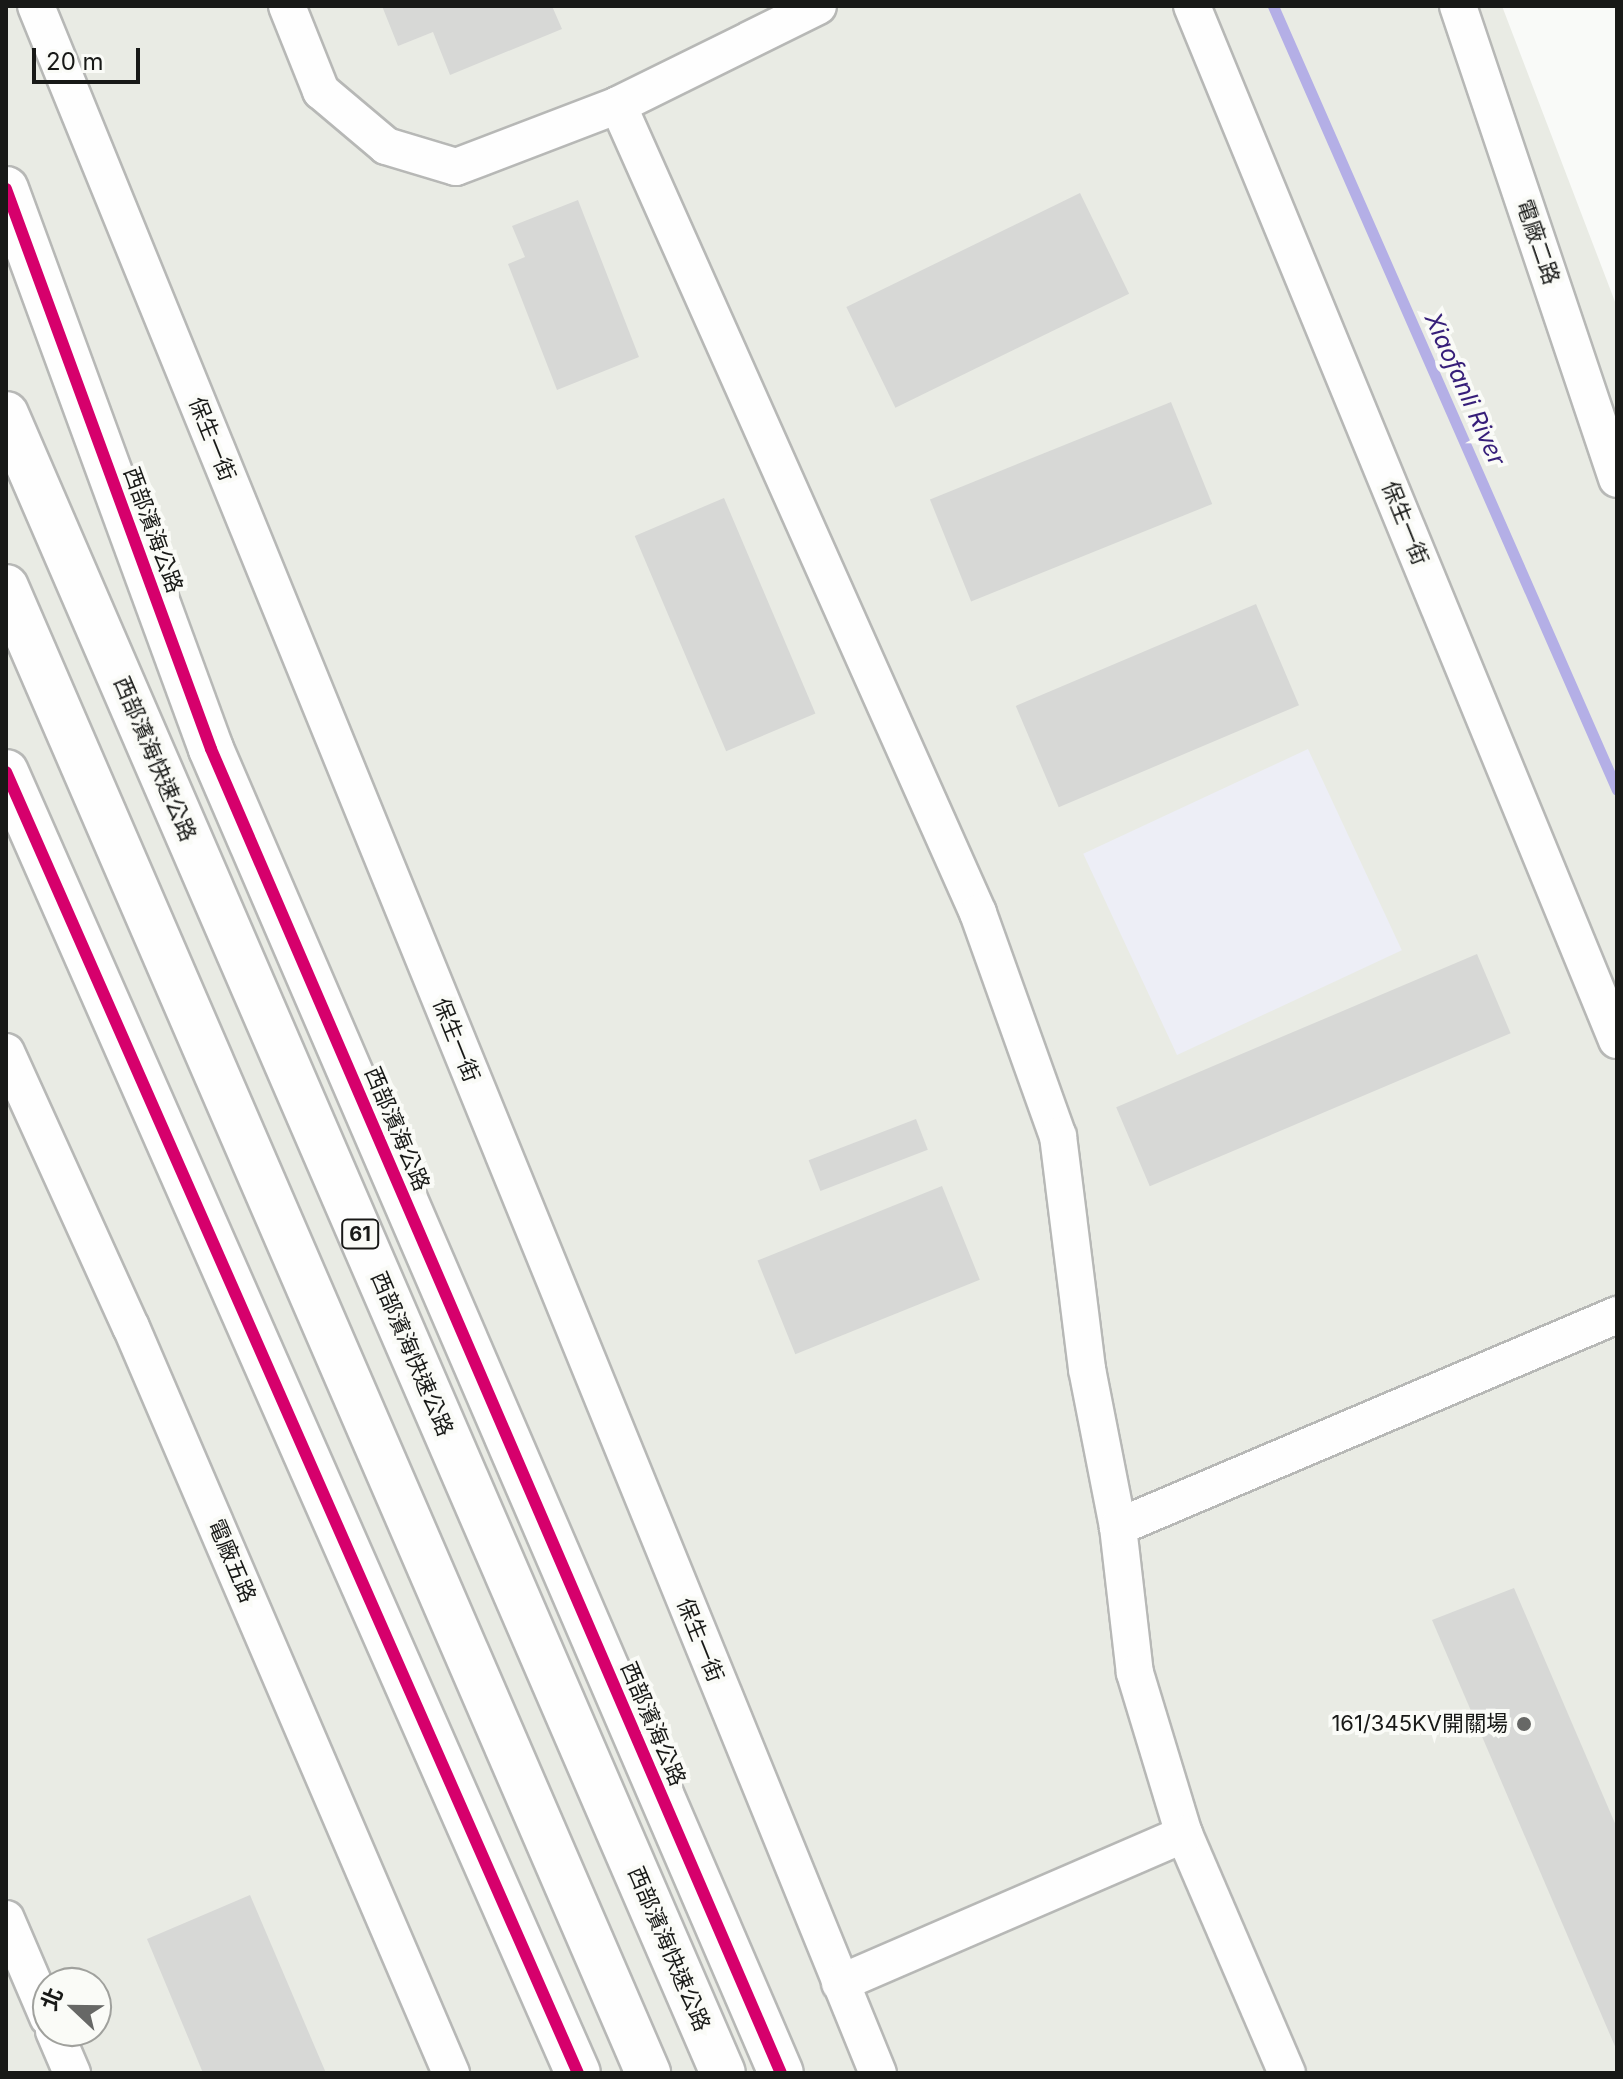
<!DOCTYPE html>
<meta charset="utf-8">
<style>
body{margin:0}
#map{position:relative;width:1623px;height:2079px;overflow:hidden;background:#f9faf8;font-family:Inter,"Noto Sans TC",sans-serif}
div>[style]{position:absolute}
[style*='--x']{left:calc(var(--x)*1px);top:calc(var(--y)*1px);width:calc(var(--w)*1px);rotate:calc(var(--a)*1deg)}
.built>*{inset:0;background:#e9ebe4}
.green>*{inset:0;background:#edeef6;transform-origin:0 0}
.stream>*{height:11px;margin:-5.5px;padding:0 5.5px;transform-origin:5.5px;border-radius:5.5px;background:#b4afe6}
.building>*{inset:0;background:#d7d8d6;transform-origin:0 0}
.roads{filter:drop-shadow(2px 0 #b7b8b6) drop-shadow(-2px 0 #b7b8b6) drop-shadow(0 2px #b7b8b6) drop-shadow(0 -2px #b7b8b6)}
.minor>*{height:36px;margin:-18px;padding:0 18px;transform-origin:18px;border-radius:18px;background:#fefefe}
.primary>*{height:44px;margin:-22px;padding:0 22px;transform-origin:22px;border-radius:22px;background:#fefefe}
.trunk>*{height:44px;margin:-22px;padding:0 22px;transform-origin:22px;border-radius:22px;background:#fefefe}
.cycleway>*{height:12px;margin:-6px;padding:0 6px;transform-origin:6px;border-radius:6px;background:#d6006c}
.dots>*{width:22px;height:22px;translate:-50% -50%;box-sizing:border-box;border:4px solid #fafbf7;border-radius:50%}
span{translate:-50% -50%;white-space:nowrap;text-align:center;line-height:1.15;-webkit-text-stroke:8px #fafbf7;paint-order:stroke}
.shield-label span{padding:2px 6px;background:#fafbf7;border:2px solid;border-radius:6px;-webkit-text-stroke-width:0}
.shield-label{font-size:20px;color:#181917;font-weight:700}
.street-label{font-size:22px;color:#181917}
.poi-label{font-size:22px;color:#181917}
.right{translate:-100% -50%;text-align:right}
.water-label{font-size:24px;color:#361e79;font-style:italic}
.frame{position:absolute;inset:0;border:8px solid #181917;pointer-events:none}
.north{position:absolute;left:32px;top:1967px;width:80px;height:80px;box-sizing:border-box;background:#fafbf7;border:2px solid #a0a19d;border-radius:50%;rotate:292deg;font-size:22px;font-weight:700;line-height:32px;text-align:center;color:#181917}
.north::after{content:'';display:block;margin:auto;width:28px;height:36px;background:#676866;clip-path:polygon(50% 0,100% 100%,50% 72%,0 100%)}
.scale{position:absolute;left:32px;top:48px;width:108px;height:36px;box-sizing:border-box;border:4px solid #181917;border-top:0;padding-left:10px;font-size:24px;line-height:28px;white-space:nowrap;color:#181917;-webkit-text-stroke:6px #fafbf7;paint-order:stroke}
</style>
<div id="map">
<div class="built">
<i style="clip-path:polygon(evenodd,6px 6px,1502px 6px,1617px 307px,1617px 2073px,6px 2073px,6px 6px,48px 1983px,96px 1983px,96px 2031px,48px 2031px,48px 1983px)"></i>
</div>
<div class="green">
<i style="left:1308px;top:749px;width:222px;height:248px;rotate:65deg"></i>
</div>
<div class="stream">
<i style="--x:1273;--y:6;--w:856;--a:66.31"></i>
</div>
<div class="building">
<i style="clip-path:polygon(382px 6px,552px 6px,562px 29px,450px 75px,433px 32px,398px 46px)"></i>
<i style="left:1080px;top:193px;width:112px;height:260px;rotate:64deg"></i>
<i style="clip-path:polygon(578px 200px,639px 357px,557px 390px,508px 264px,525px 257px,512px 226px)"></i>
<i style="left:1171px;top:402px;width:110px;height:260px;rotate:68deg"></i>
<i style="left:724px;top:498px;width:234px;height:97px;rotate:67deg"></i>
<i style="left:1256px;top:604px;width:110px;height:261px;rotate:67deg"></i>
<i style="left:1477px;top:954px;width:86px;height:392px;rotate:67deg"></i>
<i style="left:916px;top:1119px;width:33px;height:115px;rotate:69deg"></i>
<i style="left:942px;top:1186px;width:101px;height:199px;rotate:68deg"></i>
<i style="clip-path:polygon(1514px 1588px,1617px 1828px,1617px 2051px,1432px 1620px)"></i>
<i style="clip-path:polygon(250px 1895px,326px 2073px,203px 2073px,147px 1939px)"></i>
</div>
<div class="roads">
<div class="minor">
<i style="--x:36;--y:6;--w:2232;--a:67.84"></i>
<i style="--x:287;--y:6;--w:92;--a:68.2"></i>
<i style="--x:321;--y:91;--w:85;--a:40.2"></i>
<i style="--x:386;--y:146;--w:73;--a:16.7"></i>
<i style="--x:456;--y:167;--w:173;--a:-20.9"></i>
<i style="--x:618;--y:105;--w:223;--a:-26.3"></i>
<i style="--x:1192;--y:6;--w:1118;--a:67.66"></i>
<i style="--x:1458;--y:6;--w:499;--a:71.4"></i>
<i style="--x:618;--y:105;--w:885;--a:65.98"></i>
<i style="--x:978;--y:913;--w:237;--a:70.3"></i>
<i style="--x:1058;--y:1136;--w:235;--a:82.9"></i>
<i style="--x:1087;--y:1369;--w:161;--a:78.9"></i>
<i style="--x:1118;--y:1527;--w:147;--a:83.4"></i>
<i style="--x:1135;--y:1673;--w:168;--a:73.1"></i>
<i style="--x:1184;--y:1834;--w:260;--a:66.7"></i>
<i style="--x:6;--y:1052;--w:302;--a:65.6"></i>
<i style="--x:131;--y:1327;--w:812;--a:66.78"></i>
<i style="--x:1118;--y:1527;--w:542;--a:-23.02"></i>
<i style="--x:6;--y:1919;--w:107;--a:66.8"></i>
<i style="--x:840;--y:1983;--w:375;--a:-23.4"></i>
<i style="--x:54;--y:2031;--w:46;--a:66.8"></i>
</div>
<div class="primary">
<i style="--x:6;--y:189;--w:596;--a:69.89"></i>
<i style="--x:211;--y:749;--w:1441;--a:66.71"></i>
<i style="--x:6;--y:772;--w:1421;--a:66.27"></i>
</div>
<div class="trunk">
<i style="--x:6;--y:414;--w:1807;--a:66.63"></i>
<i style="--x:6;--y:587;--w:1619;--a:66.63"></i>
</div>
</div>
<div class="cycleway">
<i style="--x:6;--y:189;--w:596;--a:69.89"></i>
<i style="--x:211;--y:749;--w:1441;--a:66.71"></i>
<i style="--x:6;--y:772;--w:1421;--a:66.27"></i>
</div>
<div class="dots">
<i style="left:1524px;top:1724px;background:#676866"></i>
</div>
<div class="shield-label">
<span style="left:360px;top:1234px">61</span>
</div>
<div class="street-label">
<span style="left:1538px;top:242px;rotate:71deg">電廠二路</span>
<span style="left:212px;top:439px;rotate:68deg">保生一街</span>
<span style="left:1405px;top:523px;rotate:68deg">保生一街</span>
<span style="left:153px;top:530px;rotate:70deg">西部濱海公路</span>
<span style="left:155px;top:759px;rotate:67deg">西部濱海快速公路</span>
<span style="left:456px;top:1040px;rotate:68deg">保生一街</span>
<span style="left:397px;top:1129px;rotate:67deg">西部濱海公路</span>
<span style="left:412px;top:1354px;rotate:67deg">西部濱海快速公路</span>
<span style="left:232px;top:1561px;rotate:67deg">電廠五路</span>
<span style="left:700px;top:1640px;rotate:68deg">保生一街</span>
<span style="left:653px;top:1724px;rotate:67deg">西部濱海公路</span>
<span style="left:669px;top:1949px;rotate:67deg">西部濱海快速公路</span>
</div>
<div class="poi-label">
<span class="right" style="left:1508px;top:1724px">161/345KV開關場</span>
</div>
<div class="water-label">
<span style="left:1465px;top:389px;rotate:66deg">Xiaofanli River</span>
</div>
<div class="frame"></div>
<div class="north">北</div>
<div class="scale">20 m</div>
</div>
